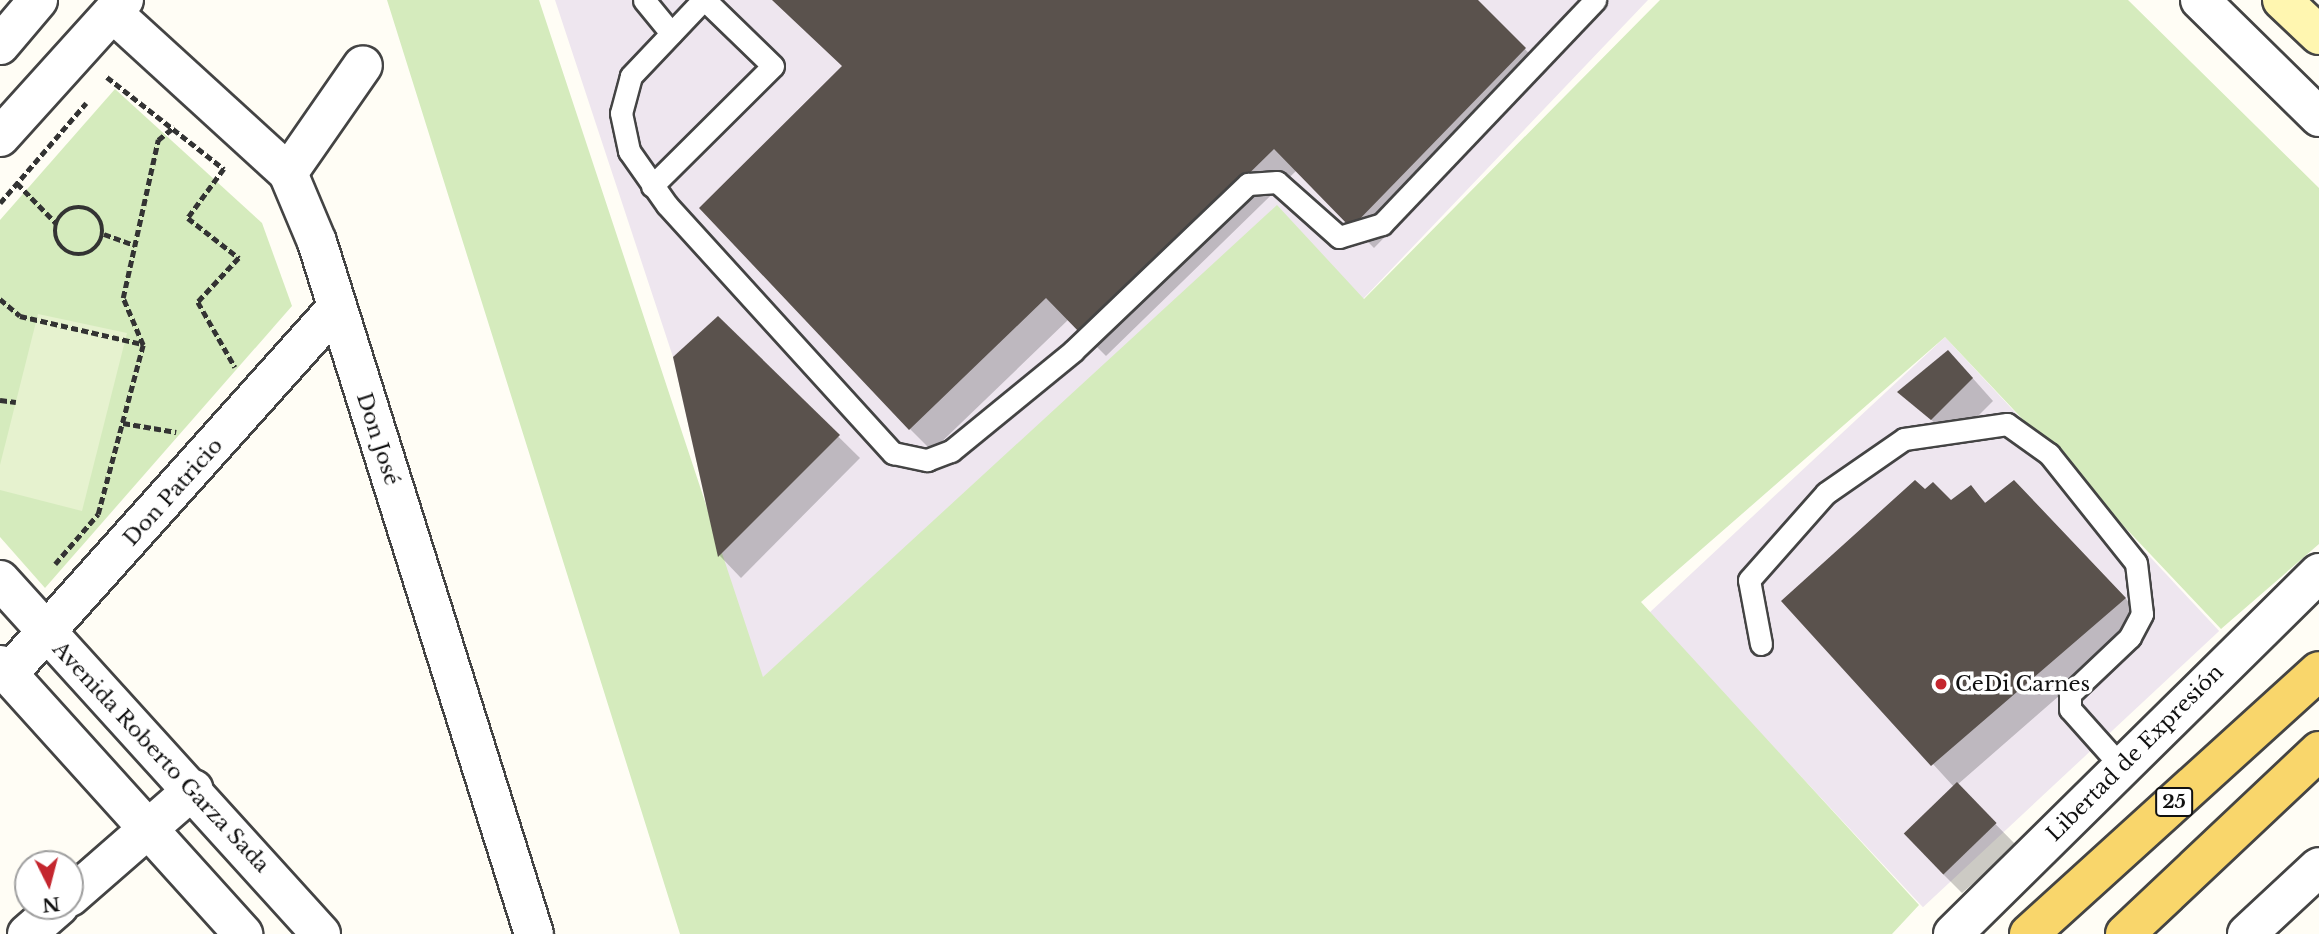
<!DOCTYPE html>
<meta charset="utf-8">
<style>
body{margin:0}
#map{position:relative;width:2319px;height:934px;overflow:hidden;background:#fffdf5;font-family:"Libre Baskerville",serif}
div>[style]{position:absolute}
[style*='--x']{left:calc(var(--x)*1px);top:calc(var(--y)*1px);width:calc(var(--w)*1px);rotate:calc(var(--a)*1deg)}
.industrial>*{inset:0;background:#eee6ef;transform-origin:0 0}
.green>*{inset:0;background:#d5ebbd}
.pitch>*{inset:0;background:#e6f2cf}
.shadow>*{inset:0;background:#0003}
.building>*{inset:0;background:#5a524d;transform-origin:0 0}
.path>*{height:4.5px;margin-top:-2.25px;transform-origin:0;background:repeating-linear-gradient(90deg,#333 0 7px,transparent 0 10.5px)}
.path>.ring{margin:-2.25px;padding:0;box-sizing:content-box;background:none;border:4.5px solid #333;border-radius:50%}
.roads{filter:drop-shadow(2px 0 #444) drop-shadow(-2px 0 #444) drop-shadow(0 2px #444) drop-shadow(0 -2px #444)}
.service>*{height:21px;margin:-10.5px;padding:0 10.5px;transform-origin:10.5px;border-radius:10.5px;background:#fff}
.minor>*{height:38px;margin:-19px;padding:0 19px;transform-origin:19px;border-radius:19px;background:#fff}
.tertiary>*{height:38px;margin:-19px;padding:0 19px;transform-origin:19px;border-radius:19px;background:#fff}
.secondary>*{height:38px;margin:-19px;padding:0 19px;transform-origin:19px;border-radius:19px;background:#fff6b0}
.primary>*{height:38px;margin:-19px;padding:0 19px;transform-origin:19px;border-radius:19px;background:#f9d66b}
.dots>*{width:19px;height:19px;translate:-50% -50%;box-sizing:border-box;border:4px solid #fff;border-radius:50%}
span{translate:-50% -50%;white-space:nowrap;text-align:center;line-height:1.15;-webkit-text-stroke:7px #fff;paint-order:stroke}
.shield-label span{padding:2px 5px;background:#fff;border:2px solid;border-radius:5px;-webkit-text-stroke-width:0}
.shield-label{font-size:19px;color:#111;font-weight:700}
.street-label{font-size:21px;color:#111}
.poi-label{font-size:21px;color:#111}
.left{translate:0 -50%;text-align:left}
.north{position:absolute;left:14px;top:850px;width:70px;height:70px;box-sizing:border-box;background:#fff;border:2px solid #a0a0a0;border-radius:50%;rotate:174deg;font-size:19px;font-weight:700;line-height:28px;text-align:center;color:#111}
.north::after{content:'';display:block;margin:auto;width:24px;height:32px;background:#c4262e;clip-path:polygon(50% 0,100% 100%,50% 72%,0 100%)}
</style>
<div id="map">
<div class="industrial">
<i style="clip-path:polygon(555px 0,1648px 0,1363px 299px,1277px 206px,763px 678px,718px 557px,673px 357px)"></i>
<i style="left:1945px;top:337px;width:402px;height:405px;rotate:47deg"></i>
</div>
<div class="green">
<i style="clip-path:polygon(387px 0,539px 0,763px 677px,1277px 205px,1364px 299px,1660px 0,2128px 0,2319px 188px,2319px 544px,2221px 629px,1945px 337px,1641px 602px,1919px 905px,1892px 934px,680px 934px)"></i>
<i style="clip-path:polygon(115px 89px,262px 223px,292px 306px,45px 588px,0 537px,0 220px)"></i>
</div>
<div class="pitch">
<i style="clip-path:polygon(38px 314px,127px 333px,82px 511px,0 490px,0 465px)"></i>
</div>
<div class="shadow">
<i style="clip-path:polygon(774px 0,1475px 0,1547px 71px,1374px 248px,1297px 170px,1106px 356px,1069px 319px,932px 451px,910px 429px,843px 66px)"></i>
<i style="clip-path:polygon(718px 318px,860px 458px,741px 578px,720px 556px,675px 358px)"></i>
<i style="clip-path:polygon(1969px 374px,1993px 401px,1954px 440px,1900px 392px)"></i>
<i style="clip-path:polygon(1971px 488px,1987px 504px,2036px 504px,2146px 620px,1957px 785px,2017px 846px,1962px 893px,1940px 871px,1954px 787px,1784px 601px,1925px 491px,1951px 502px)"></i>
</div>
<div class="building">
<i style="clip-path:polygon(772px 0,1478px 0,1526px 48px,1351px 228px,1274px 149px,1083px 336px,1046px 298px,909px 430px,699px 208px,842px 66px)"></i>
<i style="clip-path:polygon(718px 316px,840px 435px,718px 557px,673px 357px)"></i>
<i style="clip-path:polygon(1948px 350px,1973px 378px,1931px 420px,1897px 392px)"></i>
<i style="clip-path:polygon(1915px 480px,1925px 489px,1933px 482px,1951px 500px,1971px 485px,1985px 503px,2014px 480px,2126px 598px,1931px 766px,1781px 601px)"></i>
<i style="left:1957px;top:782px;width:57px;height:74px;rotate:46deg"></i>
</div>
<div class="path">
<i style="--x:107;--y:77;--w:149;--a:38.2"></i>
<i style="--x:224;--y:169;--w:61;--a:126.3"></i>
<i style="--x:188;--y:218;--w:65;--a:38.1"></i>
<i style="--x:239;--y:258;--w:60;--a:133"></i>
<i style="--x:198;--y:302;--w:75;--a:60.4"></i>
<i style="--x:17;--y:183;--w:56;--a:45.7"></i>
<i style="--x:0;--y:203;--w:132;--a:-49.3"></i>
<i class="ring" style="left:55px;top:207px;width:43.5px;height:43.5px"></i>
<i style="--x:104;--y:234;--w:33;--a:20"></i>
<i style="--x:0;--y:299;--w:26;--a:40"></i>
<i style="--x:20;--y:316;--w:125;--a:12.9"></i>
<i style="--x:0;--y:400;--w:16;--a:7"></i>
<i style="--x:123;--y:423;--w:54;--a:9.6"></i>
<i style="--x:55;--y:564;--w:66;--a:-49.3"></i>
<i style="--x:98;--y:514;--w:175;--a:-75.1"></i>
<i style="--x:143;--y:345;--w:51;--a:-113.1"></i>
<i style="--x:123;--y:298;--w:162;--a:-77.5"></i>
<i style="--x:158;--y:140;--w:21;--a:-39"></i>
</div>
<div class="roads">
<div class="service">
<i style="--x:644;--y:0;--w:43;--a:50.7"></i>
<i style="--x:703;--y:0;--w:105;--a:133.5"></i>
<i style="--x:631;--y:76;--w:38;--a:105"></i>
<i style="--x:621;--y:113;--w:39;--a:78"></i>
<i style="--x:629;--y:151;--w:66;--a:54.9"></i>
<i style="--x:667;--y:205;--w:336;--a:47.7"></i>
<i style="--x:893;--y:453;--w:35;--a:12"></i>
<i style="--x:927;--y:460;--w:26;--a:-21"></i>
<i style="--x:951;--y:451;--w:158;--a:-39.3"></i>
<i style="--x:1073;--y:351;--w:242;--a:-43.7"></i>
<i style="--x:1248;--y:184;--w:29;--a:-4"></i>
<i style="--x:1277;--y:182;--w:83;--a:41.6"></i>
<i style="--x:1339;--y:237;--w:45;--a:-16.8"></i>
<i style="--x:1382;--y:224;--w:309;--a:-46.4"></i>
<i style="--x:652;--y:186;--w:170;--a:-44.8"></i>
<i style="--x:773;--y:66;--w:95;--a:-135.9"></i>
<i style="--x:1761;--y:644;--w:65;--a:-100.6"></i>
<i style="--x:1749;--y:580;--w:116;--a:-48.5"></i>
<i style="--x:1826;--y:493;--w:95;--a:-34.7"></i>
<i style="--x:1904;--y:439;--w:104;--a:-8.3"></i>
<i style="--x:2007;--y:424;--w:52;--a:35.5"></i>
<i style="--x:2049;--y:454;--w:139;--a:51.4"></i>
<i style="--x:2136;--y:563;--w:51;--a:83.3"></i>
<i style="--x:2142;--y:614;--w:26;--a:118"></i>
<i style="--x:2130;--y:637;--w:83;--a:136.5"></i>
<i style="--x:2070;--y:694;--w:15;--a:90"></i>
<i style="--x:2070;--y:709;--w:76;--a:48.2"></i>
</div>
<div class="minor">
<i style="--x:113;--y:13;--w:237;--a:42.4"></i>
<i style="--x:288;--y:173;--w:75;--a:67.2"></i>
<i style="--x:317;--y:242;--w:725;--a:72.59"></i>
<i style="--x:0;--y:45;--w:59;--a:-49.8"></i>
<i style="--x:0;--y:137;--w:185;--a:-47.9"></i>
<i style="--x:288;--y:173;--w:131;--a:-55.2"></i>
<i style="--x:8;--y:674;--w:491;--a:-48.1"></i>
<i style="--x:70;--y:897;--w:164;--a:-41.1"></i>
<i style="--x:27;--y:934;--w:43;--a:-41.2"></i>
</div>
<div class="tertiary">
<i style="--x:2200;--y:0;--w:167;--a:44.5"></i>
<i style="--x:0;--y:580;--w:478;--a:47.8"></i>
<i style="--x:0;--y:665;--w:363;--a:47.9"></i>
<i style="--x:1953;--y:934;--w:514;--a:-44.61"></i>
<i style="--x:2247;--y:934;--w:98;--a:-42.9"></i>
</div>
<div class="secondary">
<i style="--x:2282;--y:0;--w:51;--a:43.4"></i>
</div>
<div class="primary">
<i style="--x:2029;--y:934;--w:391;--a:-42.2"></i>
<i style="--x:2125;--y:934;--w:267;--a:-43.3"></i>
</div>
</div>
<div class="dots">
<i style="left:1941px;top:684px;background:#c4262e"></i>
</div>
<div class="shield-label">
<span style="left:2174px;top:802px">25</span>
</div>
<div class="street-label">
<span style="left:378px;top:439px;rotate:72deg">Don José</span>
<span style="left:173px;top:492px;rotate:-48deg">Don Patricio</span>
<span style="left:2135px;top:753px;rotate:-45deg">Libertad de Expresión</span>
<span style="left:161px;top:757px;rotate:47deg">Avenida Roberto Garza Sada</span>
</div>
<div class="poi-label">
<span class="left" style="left:1955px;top:684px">CeDi Carnes</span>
</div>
<div class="north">N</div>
</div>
